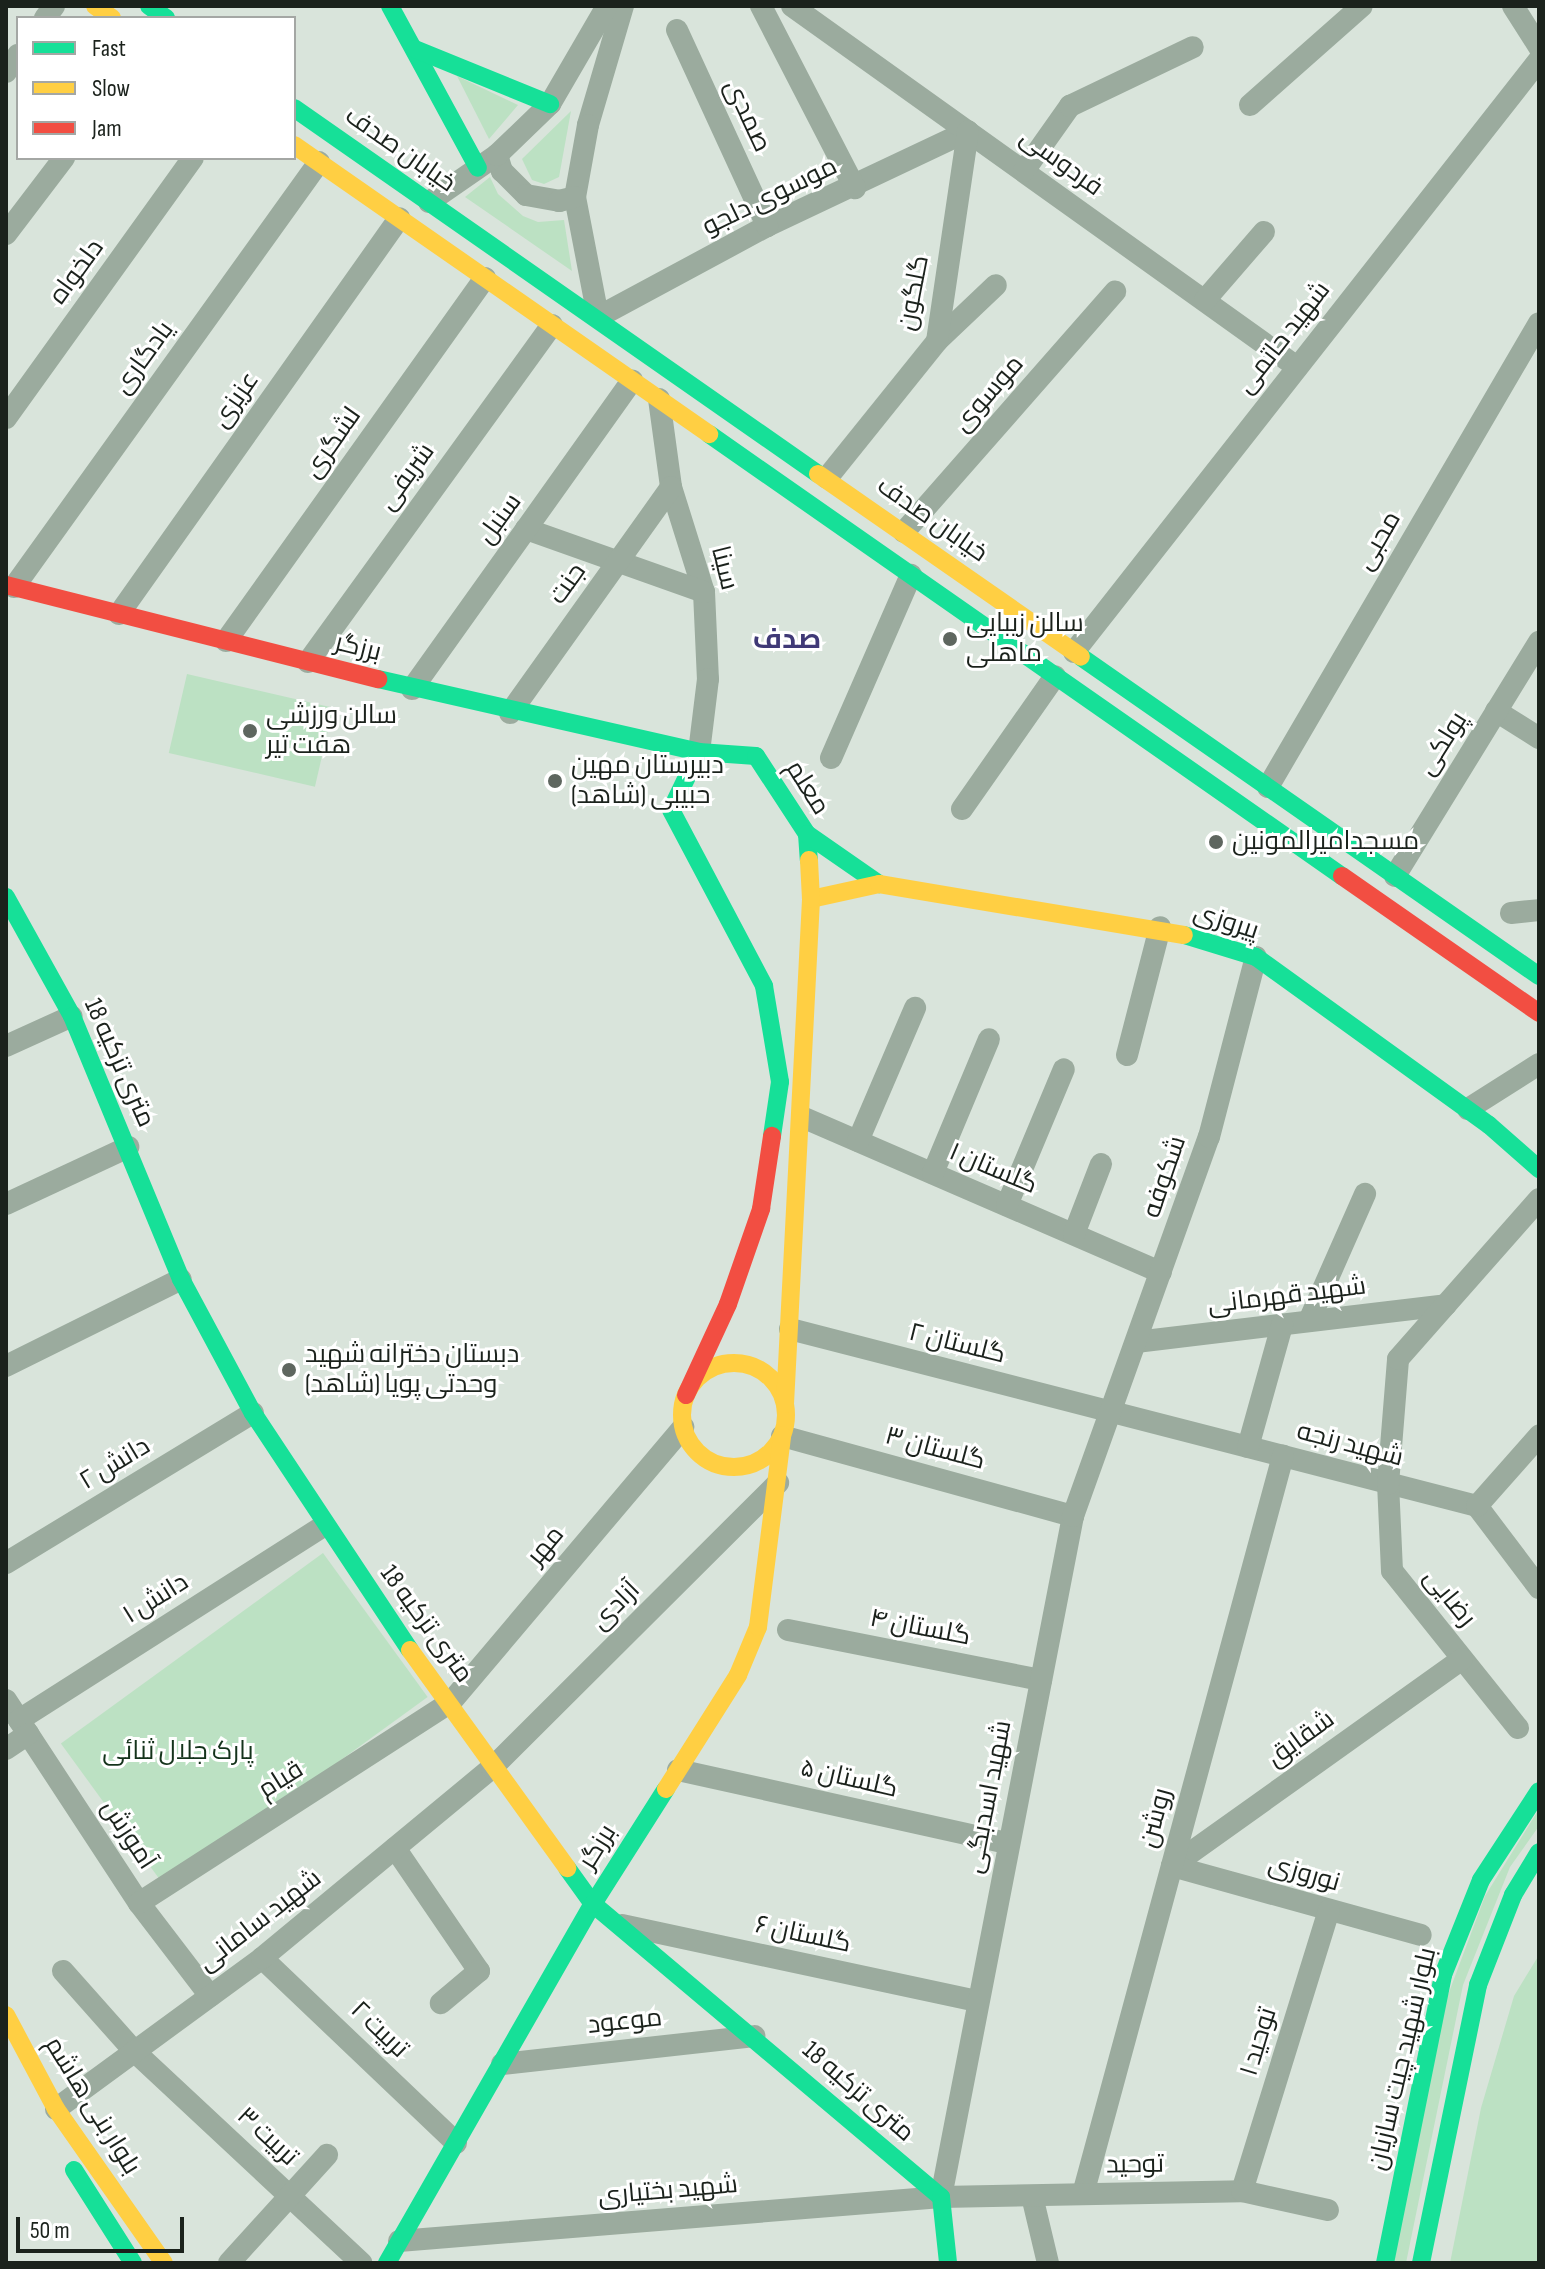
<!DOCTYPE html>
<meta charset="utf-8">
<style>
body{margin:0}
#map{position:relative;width:1545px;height:2269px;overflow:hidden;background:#d9e4db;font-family:"Sofia Sans Condensed",Cairo,sans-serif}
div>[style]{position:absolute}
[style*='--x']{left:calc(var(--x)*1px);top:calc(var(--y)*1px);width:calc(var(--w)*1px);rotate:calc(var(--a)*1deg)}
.green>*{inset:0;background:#bce1c3;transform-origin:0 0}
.street>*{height:22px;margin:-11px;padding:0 11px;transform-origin:11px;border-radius:11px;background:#9bab9e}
.fast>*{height:18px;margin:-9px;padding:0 9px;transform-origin:9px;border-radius:9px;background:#16e098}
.slow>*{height:18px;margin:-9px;padding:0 9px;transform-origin:9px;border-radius:9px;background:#ffcf43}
.slow>.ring{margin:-9px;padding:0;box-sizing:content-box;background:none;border:18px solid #ffcf43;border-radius:50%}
.jam>*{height:18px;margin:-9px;padding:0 9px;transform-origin:9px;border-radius:9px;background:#f24e42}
.dots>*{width:22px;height:22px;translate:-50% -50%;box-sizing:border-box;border:4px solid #fff;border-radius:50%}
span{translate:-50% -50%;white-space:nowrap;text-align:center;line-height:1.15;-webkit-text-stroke:6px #fff;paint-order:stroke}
.street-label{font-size:26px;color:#1b221c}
.poi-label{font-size:26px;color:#1b221c}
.left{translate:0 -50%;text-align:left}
.park-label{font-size:26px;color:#14331b}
.neighbourhood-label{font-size:28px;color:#3f3976;font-weight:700}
.frame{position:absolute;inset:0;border:8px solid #1b221c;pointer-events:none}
.legend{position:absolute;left:16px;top:16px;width:280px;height:144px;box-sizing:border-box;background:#fff;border:2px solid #a4a7a4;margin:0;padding:10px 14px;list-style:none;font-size:24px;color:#1b221c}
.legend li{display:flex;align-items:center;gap:16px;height:40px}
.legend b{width:40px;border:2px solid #a4a7a4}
.scale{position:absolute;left:16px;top:2217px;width:168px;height:36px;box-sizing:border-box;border:4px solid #1b221c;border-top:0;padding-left:10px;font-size:24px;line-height:28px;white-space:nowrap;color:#1b221c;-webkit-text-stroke:6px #fff;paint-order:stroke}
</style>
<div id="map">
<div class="green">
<i style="clip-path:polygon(457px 76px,518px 105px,489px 139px)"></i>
<i style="clip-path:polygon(571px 111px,559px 177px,544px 184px,532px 180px,522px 159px)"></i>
<i style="clip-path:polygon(490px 177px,498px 194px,523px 216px,538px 222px,564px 220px,572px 271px,465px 197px)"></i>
<i style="left:187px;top:674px;width:150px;height:81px;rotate:13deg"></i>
<i style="left:323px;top:1553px;width:178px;height:324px;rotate:54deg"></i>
<i style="clip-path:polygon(1539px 1809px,1539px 1826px,1510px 1867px,1463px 1985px,1406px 2263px,1393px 2263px,1442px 2011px,1485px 1896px)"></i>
<i style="clip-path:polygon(1539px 1955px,1539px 2263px,1450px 2263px,1481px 2108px,1514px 1996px)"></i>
</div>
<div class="street">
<i style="--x:623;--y:6;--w:124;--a:106.4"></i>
<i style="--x:588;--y:125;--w:73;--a:100.2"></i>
<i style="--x:575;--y:197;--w:122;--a:79.1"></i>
<i style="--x:598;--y:317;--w:192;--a:-28.3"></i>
<i style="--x:767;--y:226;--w:222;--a:-25.3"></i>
<i style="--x:761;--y:6;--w:205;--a:62.7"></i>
<i style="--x:792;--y:6;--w:621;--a:35.56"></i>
<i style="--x:1513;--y:6;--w:49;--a:57.6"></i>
<i style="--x:45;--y:18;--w:15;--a:-53"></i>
<i style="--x:677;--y:30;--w:216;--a:65.3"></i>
<i style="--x:6;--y:72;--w:21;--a:-55"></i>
<i style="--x:1250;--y:105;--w:149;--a:-41.5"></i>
<i style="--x:497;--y:155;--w:17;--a:73"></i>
<i style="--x:502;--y:171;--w:34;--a:45"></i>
<i style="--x:526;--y:195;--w:34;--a:10"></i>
<i style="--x:559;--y:201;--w:16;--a:-14"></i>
<i style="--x:1024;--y:171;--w:80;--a:-54.7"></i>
<i style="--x:1070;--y:106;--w:136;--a:-25.6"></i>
<i style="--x:429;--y:202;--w:83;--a:-34.7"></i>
<i style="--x:497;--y:155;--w:74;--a:-43.9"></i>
<i style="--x:550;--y:104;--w:113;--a:-59.8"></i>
<i style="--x:6;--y:234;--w:96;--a:-52.7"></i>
<i style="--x:1205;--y:300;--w:90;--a:-49.1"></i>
<i style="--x:937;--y:341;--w:81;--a:-43.5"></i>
<i style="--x:659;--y:399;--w:89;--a:82.2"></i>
<i style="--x:671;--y:487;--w:110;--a:72.6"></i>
<i style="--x:704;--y:592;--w:87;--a:87.4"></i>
<i style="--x:708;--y:679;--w:74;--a:97"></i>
<i style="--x:6;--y:418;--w:320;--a:-54.3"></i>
<i style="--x:827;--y:478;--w:176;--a:-51.2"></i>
<i style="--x:937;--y:341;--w:212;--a:-81.6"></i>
<i style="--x:526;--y:529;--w:189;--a:19.5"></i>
<i style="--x:904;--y:532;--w:320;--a:-48.7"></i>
<i style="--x:14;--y:587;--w:523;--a:-54.33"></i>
<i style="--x:119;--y:614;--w:485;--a:-54.7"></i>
<i style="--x:226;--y:641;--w:446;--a:-54.5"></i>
<i style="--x:1074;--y:652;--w:753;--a:-51.85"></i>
<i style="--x:308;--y:662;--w:416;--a:-54.1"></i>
<i style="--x:412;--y:689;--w:379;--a:-54.5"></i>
<i style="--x:1496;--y:711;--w:51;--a:32.1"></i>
<i style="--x:510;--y:713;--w:277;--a:-54.5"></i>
<i style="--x:831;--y:758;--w:200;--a:-66.4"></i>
<i style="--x:1268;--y:787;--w:537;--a:-59.71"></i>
<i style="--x:962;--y:809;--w:162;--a:-55"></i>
<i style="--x:1395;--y:876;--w:275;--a:-58.4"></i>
<i style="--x:1511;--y:913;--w:28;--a:-6"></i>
<i style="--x:6;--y:1046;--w:72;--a:-24.4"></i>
<i style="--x:1127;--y:1055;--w:132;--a:-75.5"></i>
<i style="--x:1468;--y:1109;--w:84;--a:-32.4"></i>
<i style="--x:802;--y:1117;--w:391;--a:23.4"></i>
<i style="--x:858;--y:1141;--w:145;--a:-66.8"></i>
<i style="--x:933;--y:1173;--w:145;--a:-67.3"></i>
<i style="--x:6;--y:1204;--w:135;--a:-25"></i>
<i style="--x:1007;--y:1205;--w:147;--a:-67.3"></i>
<i style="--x:1074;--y:1234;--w:75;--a:-68.9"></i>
<i style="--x:1309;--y:1321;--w:139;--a:-66.2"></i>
<i style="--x:790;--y:1329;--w:709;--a:14.45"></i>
<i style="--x:1477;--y:1506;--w:103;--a:52.9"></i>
<i style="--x:1136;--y:1342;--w:312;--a:-6.8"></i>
<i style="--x:6;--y:1366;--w:195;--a:-26.4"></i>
<i style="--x:782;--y:1436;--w:302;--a:15.4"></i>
<i style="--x:1248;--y:1447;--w:127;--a:-74.4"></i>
<i style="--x:1477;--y:1506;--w:94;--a:-48.5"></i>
<i style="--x:6;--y:1563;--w:289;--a:-31.3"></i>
<i style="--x:788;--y:1630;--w:258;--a:11.2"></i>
<i style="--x:6;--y:1700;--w:243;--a:56.8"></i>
<i style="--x:139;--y:1903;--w:117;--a:52.6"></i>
<i style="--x:19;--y:1720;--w:361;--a:-32.5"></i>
<i style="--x:1518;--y:1728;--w:201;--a:-128.7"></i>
<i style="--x:1392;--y:1571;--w:87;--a:-92.6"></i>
<i style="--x:1388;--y:1484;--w:125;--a:-85.4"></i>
<i style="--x:1398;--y:1359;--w:213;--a:-48.6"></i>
<i style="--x:6;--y:1749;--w:27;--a:-34"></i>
<i style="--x:678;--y:1770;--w:338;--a:12.5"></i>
<i style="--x:395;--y:1848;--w:149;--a:55.7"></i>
<i style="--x:479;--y:1971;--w:50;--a:139.9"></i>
<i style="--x:1172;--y:1866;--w:356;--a:-35.5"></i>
<i style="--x:1172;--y:1866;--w:258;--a:15.5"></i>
<i style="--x:139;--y:1903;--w:371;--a:-32.8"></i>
<i style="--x:451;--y:1702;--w:360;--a:-49.8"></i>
<i style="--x:622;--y:1925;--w:363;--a:12.1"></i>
<i style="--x:262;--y:1958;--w:268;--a:43.6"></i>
<i style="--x:63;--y:1971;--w:107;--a:48.4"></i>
<i style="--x:134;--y:2051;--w:311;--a:43"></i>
<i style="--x:502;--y:2064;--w:254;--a:-6.3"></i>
<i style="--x:56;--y:2109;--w:255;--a:-36.2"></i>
<i style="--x:262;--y:1958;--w:298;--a:-39.6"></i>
<i style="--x:492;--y:1768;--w:404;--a:-44.9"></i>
<i style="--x:1242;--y:2191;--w:294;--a:-72.8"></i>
<i style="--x:1083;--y:2194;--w:765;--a:-74.84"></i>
<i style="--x:1032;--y:2196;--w:69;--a:76.6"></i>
<i style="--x:941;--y:2197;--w:694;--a:-79.03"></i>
<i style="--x:1073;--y:1516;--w:403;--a:-70.3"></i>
<i style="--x:1209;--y:1137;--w:186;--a:-75.4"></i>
<i style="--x:399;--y:2241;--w:544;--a:-4.64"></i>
<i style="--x:941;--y:2197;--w:301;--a:-1.1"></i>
<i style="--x:1242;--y:2191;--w:88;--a:12.5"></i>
<i style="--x:229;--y:2263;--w:146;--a:-47.8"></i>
</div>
<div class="fast">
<i style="--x:149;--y:6;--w:21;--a:35"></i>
<i style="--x:390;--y:6;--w:184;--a:61.5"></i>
<i style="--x:415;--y:49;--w:146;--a:22.2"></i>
<i style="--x:294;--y:108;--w:639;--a:34.93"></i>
<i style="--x:709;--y:434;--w:772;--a:34.93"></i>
<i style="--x:1081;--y:657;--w:558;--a:34.86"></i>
<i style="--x:378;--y:679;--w:329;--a:12.8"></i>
<i style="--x:699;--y:752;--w:57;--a:4"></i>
<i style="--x:756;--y:756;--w:93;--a:56.8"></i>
<i style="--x:807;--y:834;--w:26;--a:86"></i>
<i style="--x:699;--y:752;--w:64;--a:115.8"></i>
<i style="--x:671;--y:810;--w:199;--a:62.1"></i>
<i style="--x:764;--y:986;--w:97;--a:80.5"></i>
<i style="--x:780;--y:1082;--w:55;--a:98.4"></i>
<i style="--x:807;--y:834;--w:88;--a:34.8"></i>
<i style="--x:6;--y:897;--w:136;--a:61"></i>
<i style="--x:72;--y:1016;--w:285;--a:67.5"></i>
<i style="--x:181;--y:1279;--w:152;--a:61.8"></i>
<i style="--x:253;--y:1413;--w:284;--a:56.5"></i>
<i style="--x:1184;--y:935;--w:75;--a:17"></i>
<i style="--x:1256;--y:957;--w:287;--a:35.8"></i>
<i style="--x:1489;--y:1125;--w:67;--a:41.3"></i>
<i style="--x:567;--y:1868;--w:44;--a:54.2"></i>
<i style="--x:593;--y:1904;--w:455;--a:40.1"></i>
<i style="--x:941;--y:2197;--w:66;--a:83.9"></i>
<i style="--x:74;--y:2170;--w:110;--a:57.6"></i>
<i style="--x:387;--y:2263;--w:414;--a:-60.2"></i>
<i style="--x:593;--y:1904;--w:136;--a:-57.6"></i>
<i style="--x:1385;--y:2263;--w:294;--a:-78.6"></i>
<i style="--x:1443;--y:1975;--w:102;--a:-68.2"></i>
<i style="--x:1481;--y:1880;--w:106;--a:-56.9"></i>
<i style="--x:1421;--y:2263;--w:284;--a:-78.4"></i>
<i style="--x:1478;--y:1985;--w:97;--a:-68.7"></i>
<i style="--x:1513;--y:1895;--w:50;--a:-58.8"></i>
</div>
<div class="slow">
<i style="--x:95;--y:6;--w:21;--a:35"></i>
<i style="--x:294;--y:145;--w:506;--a:34.85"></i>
<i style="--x:818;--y:474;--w:320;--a:34.8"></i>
<i style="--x:811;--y:899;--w:70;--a:-12.4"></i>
<i style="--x:879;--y:884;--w:309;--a:9.5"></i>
<i class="ring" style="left:682px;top:1363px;width:86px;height:86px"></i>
<i style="--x:785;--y:1404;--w:506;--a:-87.05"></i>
<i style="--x:811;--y:899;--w:39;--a:-93"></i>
<i style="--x:410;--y:1650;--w:269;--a:54.2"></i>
<i style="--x:666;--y:1789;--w:135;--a:-57.7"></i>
<i style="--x:738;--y:1675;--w:52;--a:-67.4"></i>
<i style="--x:758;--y:1627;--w:193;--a:-82.8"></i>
<i style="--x:6;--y:2015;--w:106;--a:62"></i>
<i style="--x:56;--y:2109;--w:188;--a:55"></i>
</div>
<div class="jam">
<i style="--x:6;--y:585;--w:384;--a:14.2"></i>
<i style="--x:1342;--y:876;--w:240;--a:34.8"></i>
<i style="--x:686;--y:1395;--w:100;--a:-65.2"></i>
<i style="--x:728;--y:1304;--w:101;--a:-70.8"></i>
<i style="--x:761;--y:1209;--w:74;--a:-81.4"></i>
</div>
<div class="dots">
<i style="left:950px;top:639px;background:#5e665f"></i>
<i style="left:250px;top:731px;background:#5e665f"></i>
<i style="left:555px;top:781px;background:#5e665f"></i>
<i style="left:1216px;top:842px;background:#5e665f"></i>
<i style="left:289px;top:1370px;background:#5e665f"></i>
</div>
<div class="street-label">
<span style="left:747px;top:116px;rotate:65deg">صمدی</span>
<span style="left:400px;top:150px;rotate:35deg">خیابان صدف</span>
<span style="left:1061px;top:163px;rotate:36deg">فردوسی</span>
<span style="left:770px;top:197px;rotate:-26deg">موسوی دلجو</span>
<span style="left:77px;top:272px;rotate:-54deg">دلخواه</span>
<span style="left:914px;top:293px;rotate:-79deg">گلگون</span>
<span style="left:1284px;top:338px;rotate:-52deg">شهید حاتمی</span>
<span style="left:144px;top:358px;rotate:-54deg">یادگاری</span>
<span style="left:989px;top:394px;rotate:-49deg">موسوی</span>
<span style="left:236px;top:400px;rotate:-55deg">عزیزی</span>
<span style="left:333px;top:443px;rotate:-55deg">لشگری</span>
<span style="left:407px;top:477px;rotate:-54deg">شریفی</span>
<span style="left:500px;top:519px;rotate:-54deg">سنبل</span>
<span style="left:932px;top:520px;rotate:35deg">خیابان صدف</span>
<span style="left:1379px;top:541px;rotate:-60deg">محبی</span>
<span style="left:724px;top:568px;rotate:76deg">سینا</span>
<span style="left:568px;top:584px;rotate:-55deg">جنت</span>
<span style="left:358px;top:648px;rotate:14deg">برزگر</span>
<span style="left:1443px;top:744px;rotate:-58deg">پولکی</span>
<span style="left:807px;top:788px;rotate:58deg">معلم</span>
<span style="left:1226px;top:922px;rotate:18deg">پیروزی</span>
<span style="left:119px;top:1063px;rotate:66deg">18 متری تزکیه</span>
<span style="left:993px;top:1169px;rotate:23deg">گلستان ۱</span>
<span style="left:1165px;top:1177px;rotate:-71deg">شکوفه</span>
<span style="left:1287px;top:1296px;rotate:-7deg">شهید قهرمانی</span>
<span style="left:957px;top:1344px;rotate:14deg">گلستان ۲</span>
<span style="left:1350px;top:1445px;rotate:15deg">شهید رنجه</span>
<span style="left:935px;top:1449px;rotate:15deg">گلستان ۳</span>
<span style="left:115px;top:1464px;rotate:-31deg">دانش ۲</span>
<span style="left:546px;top:1546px;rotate:-50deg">مهر</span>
<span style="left:1449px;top:1598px;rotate:51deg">رضایی</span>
<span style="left:156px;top:1599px;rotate:-32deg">دانش ۱</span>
<span style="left:616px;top:1606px;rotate:-45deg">آزادی</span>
<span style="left:426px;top:1624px;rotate:54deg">18 متری تزکیه</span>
<span style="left:920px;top:1628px;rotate:11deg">گلستان ۴</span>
<span style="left:1301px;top:1739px;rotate:-36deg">شقایق</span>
<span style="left:849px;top:1779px;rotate:13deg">گلستان ۵</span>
<span style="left:281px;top:1780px;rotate:-32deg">قیام</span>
<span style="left:989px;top:1797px;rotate:-79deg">شهید اسدبگی</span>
<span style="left:1156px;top:1818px;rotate:-75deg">روشن</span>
<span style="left:128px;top:1835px;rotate:57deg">آموزش</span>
<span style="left:598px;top:1847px;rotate:-58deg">برزگر</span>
<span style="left:1304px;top:1874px;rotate:16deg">نوروزی</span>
<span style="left:260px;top:1921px;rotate:-38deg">شهید سامانی</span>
<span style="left:803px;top:1935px;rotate:12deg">گلستان ۶</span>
<span style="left:625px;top:2022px;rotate:-6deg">موعود</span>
<span style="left:379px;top:2030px;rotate:44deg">تربیت ۲</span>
<span style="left:1259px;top:2042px;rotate:-73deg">توحید ۱</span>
<span style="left:1403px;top:2059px;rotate:-77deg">بلوار شهید چیت سازیان</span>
<span style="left:858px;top:2092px;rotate:41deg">18 متری تزکیه</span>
<span style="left:92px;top:2106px;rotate:58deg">بلوار بنی هاشم</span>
<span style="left:267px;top:2137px;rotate:43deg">تربیت ۳</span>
<span style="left:1135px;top:2165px;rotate:-1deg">توحید</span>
<span style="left:668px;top:2191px;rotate:-5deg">شهید بختیاری</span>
</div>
<div class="poi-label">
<span class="left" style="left:966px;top:639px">سالن زیبایی<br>ماهلی</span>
<span class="left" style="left:266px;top:731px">سالن ورزشی<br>هفت تیر</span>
<span class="left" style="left:571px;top:781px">دبیرستان مهین<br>حبیبی (شاهد)</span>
<span class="left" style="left:1232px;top:842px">مسجدامیرالمونین</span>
<span class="left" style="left:305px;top:1370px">دبستان دخترانه شهید<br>وحدتی پویا (شاهد)</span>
</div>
<div class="park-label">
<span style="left:178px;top:1752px">پارک جلال ثنائی</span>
</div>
<div class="neighbourhood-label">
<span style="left:787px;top:640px">صدف</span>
</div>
<div class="frame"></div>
<ul class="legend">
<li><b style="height:10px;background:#16e098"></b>Fast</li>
<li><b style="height:10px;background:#ffcf43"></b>Slow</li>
<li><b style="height:10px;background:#f24e42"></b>Jam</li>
</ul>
<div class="scale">50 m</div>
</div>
